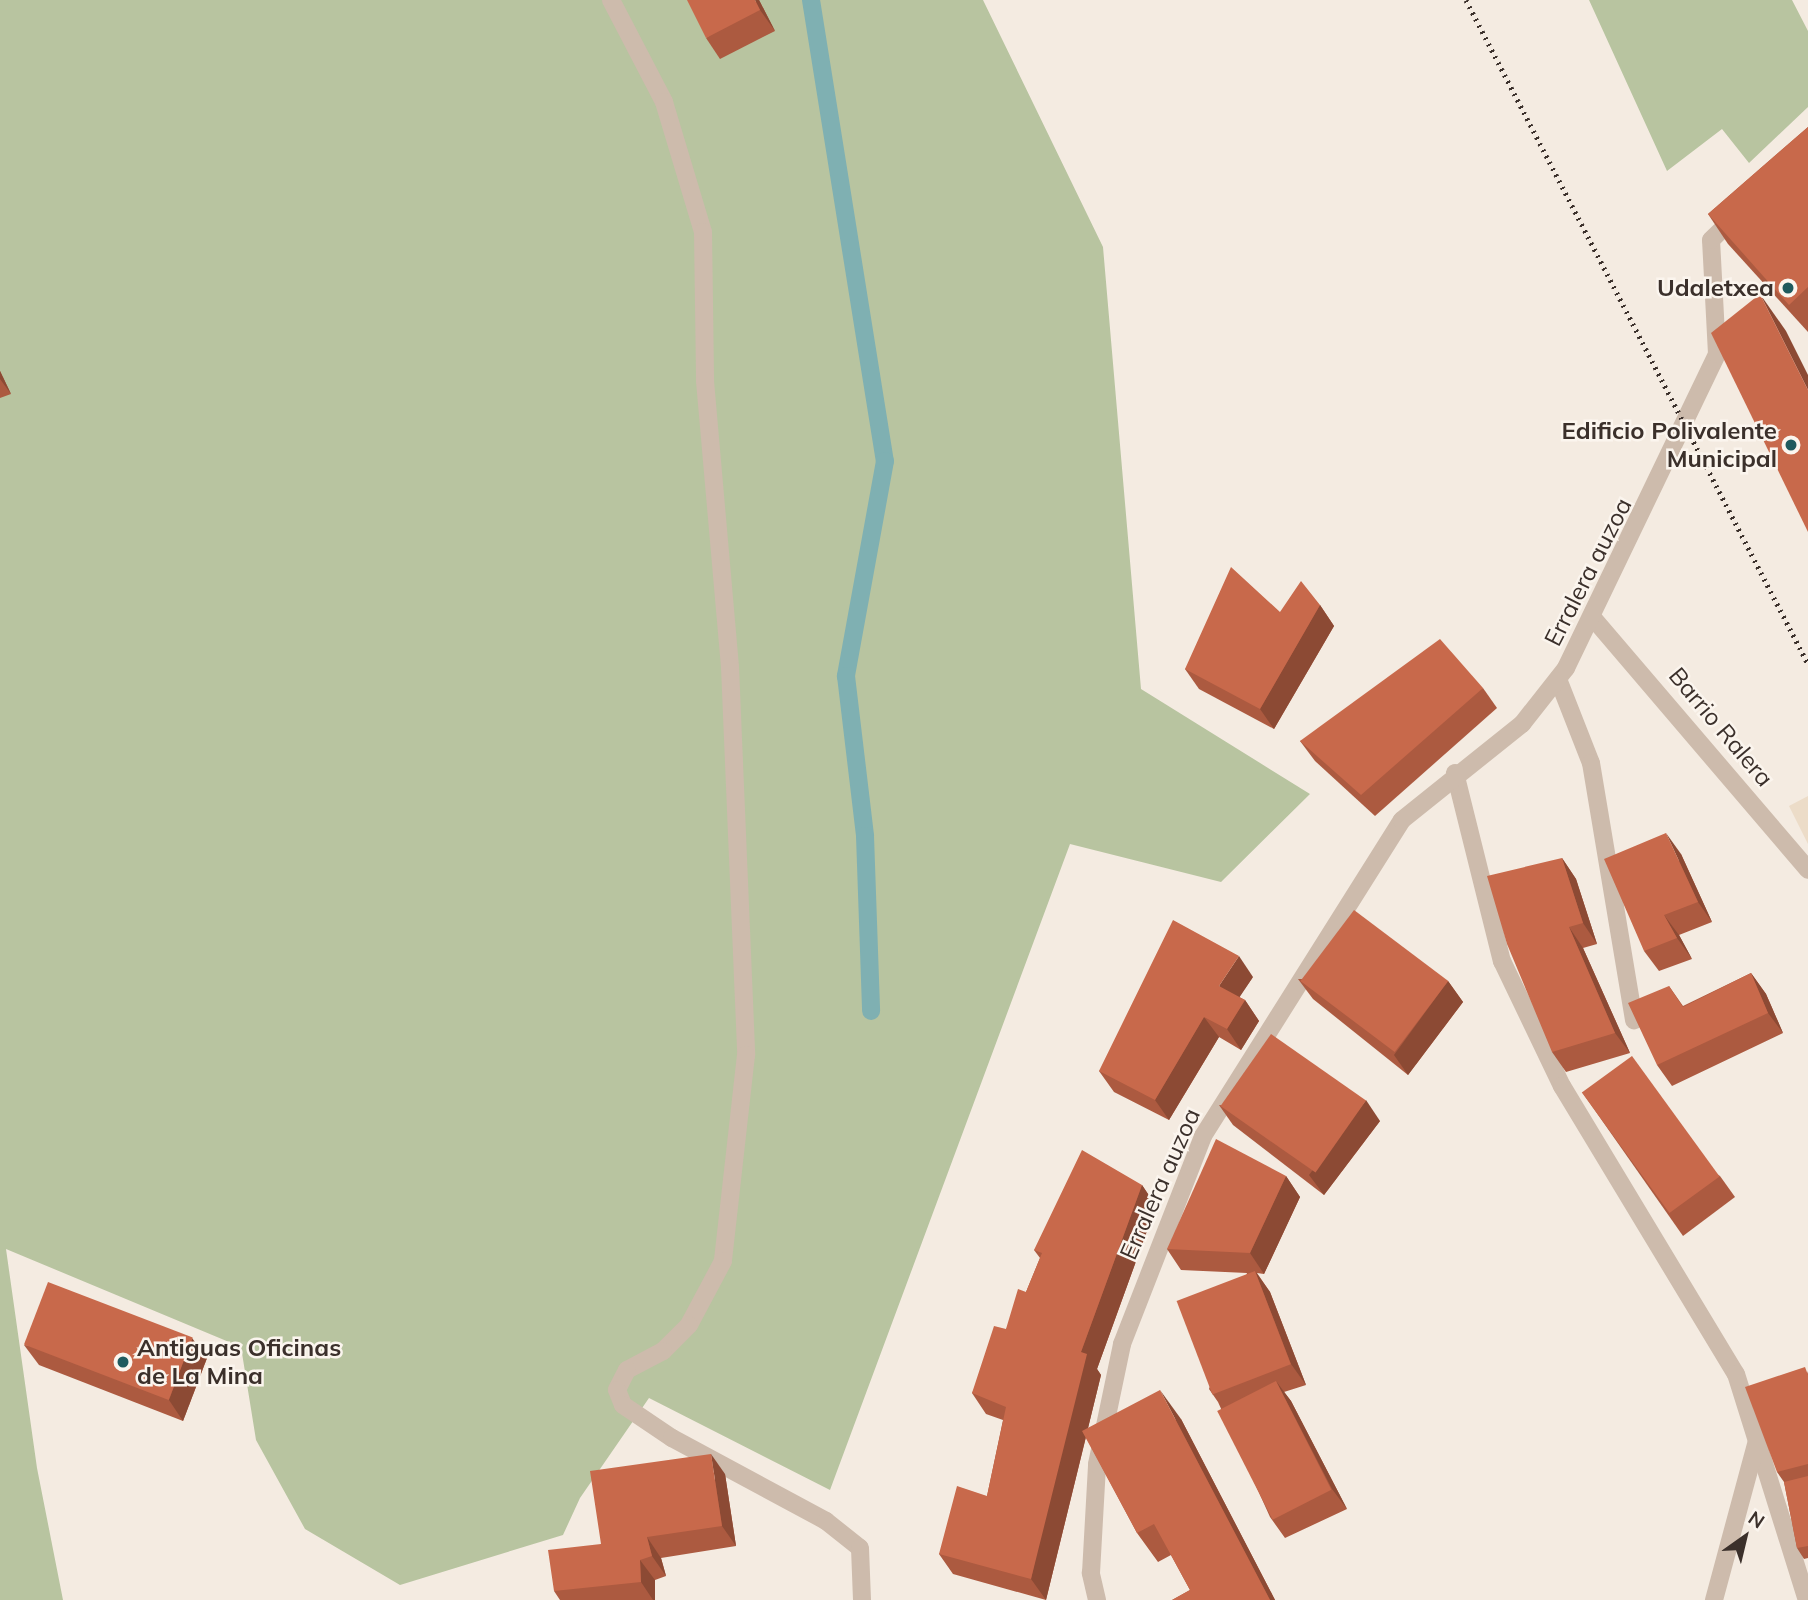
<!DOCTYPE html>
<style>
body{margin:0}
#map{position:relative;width:1808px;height:1600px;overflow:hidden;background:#f4ebe1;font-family:Mulish,sans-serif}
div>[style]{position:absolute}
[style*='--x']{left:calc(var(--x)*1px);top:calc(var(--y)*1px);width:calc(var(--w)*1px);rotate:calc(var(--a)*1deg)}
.green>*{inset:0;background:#b8c4a0}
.plaza>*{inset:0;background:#ecdcc8}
.stream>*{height:18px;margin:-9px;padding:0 9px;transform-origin:9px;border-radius:9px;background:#7fb0b2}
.minor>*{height:18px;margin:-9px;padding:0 9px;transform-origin:9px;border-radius:9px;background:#cdbbac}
.rail>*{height:5px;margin-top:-2.5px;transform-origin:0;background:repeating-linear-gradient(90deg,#3b302b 0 2px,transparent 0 7px)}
.wall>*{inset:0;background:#ac5a40}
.shaded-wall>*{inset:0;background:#8c4a34}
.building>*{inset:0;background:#c8694b;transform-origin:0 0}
.dots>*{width:19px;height:19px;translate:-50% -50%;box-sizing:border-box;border:4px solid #fbf5ee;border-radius:50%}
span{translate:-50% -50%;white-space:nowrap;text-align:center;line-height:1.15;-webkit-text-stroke:5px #fbf5ee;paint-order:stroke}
.poi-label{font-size:24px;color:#3b302b;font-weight:700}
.right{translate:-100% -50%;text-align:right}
.left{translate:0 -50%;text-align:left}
.street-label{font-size:24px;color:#3b302b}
.north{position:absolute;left:1710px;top:1502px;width:70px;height:70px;-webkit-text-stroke:5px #fbf5ee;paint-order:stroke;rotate:34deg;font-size:19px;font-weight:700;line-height:28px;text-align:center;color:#3b302b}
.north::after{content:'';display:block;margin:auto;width:24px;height:32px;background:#3b302b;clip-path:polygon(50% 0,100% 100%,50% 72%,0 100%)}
</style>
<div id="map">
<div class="green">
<i style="clip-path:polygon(0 0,983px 0,1103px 247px,1141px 689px,1310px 794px,1221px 882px,1070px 844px,830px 1490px,649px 1398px,580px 1498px,563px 1535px,400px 1585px,305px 1529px,256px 1440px,241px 1347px,6px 1249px,37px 1468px,63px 1600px,0 1600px)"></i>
<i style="clip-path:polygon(1589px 0,1792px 0,1808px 31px,1808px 107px,1749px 163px,1722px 129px,1667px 171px)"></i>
</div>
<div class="plaza">
<i style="clip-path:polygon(1808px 796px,1808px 844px,1789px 806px)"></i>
</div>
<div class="stream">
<i style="--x:811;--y:0;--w:467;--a:80.9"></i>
<i style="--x:885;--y:461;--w:219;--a:100.3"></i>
<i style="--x:846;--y:676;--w:161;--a:83.2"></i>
<i style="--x:865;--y:836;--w:175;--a:88"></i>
</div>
<div class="minor">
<i style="--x:611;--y:0;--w:115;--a:62.5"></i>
<i style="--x:664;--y:102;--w:136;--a:73.3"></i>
<i style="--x:703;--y:232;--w:149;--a:89.2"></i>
<i style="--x:705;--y:381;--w:287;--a:85"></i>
<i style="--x:730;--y:667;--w:388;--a:87.6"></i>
<i style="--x:746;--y:1055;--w:207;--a:96.4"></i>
<i style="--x:723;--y:1261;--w:72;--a:118"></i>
<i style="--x:689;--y:1325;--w:37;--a:135"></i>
<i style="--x:663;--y:1351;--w:41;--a:152.2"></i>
<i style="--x:627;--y:1370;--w:22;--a:117"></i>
<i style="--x:617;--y:1390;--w:16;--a:68"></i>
<i style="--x:623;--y:1405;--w:59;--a:34"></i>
<i style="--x:672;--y:1438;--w:175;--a:28.3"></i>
<i style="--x:826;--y:1521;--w:43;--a:38.5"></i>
<i style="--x:860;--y:1548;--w:52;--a:87.8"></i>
<i style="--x:1593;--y:618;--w:331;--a:49.5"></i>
<i style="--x:1558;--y:679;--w:90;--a:68.6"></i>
<i style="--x:1591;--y:763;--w:261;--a:80.5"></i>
<i style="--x:1455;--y:773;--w:194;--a:76"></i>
<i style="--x:1502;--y:961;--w:139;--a:64.4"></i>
<i style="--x:1562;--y:1086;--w:336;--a:58.9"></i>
<i style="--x:1736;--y:1374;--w:237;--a:72.6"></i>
<i style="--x:1097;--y:1600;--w:28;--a:-103"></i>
<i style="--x:1091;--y:1573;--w:109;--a:-86.8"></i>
<i style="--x:1097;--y:1464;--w:123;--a:-78.2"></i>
<i style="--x:1122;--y:1344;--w:223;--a:-68.7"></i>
<i style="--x:1203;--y:1136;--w:373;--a:-57.8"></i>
<i style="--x:1402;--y:820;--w:154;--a:-38.7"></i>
<i style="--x:1522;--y:724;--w:71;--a:-51.8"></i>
<i style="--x:1566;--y:668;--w:348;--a:-64.3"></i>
<i style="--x:1717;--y:354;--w:114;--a:-93"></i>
<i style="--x:1711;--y:240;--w:35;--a:-44"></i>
<i style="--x:1714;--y:1600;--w:169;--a:-74.9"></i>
</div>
<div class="rail">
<i style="--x:1466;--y:0;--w:747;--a:62.75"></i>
</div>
<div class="wall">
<i style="clip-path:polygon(759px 0,775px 31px,720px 59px,706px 38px)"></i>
<i style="clip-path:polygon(1808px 127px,1808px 332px,1728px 244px,1708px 214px)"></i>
<i style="clip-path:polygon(0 371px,11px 394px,0 398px)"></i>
<i style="clip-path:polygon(1320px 605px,1334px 626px,1274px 729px,1199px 689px,1185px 669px,1280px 612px)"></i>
<i style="clip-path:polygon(1483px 688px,1497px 708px,1375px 816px,1315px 761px,1300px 741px)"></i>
<i style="clip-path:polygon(1681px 854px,1712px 922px,1679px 935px,1692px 959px,1659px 971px,1644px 951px)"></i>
<i style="clip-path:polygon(1562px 858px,1576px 879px,1597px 944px,1583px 948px,1630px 1053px,1566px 1072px,1552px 1052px)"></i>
<i style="clip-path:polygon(1751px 973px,1766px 994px,1783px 1033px,1672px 1086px,1657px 1065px,1669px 986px,1683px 1006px)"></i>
<i style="clip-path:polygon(1253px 977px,1239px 997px,1245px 1000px,1259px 1021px,1241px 1050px,1219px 1037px,1169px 1120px,1114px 1092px,1099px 1071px)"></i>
<i style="clip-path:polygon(1298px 979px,1448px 981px,1463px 1002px,1408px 1075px,1313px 999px)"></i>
<i style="clip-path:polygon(1582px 1092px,1720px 1176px,1735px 1197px,1683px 1236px)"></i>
<i style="clip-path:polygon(1219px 1105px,1380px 1121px,1324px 1195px,1233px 1125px)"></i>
<i style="clip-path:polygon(1286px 1176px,1300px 1197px,1264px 1274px,1257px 1273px,1270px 1292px,1306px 1385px,1284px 1392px,1291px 1401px,1347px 1509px,1285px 1538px,1270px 1517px,1218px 1402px,1209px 1389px,1247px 1273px,1181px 1270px,1167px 1249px)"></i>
<i style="clip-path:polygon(1142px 1185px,1156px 1206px,1097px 1369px,1101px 1375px,1088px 1428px,1181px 1419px,1275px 1600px,1172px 1600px,1190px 1590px,1171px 1555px,1158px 1562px,1137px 1533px,1086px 1437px,1046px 1600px,953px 1574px,939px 1554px,987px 1496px,1003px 1420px,986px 1414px,972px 1393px,1026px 1292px,1040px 1258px,1034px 1250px)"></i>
<i style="clip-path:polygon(24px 1345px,207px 1358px,183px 1421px,39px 1365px)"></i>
<i style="clip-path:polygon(1808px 1371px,1808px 1558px,1804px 1559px,1797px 1548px,1784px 1482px,1777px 1472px)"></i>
<i style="clip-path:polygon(725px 1474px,736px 1546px,661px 1558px,666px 1576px,655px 1580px,655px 1600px,560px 1600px,554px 1591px,601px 1544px)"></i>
</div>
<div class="shaded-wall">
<i style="clip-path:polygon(755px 0,759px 0,775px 31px,760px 10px)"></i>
<i style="clip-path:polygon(1760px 294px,1786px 331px,1808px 375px,1808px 390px)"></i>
<i style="clip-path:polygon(0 371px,11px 394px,0 379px)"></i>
<i style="clip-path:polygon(1320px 605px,1334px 626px,1274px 729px,1260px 709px)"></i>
<i style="clip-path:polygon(1666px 833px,1681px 854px,1712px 922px,1698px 902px)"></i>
<i style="clip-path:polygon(1562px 858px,1576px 879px,1597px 944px,1583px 923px)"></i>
<i style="clip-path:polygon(1664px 915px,1679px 935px,1692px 959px,1677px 938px)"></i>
<i style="clip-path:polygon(1569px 927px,1583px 948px,1630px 1053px,1615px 1033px)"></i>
<i style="clip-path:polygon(1239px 956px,1253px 977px,1233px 1007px,1219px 986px)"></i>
<i style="clip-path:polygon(1751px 973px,1766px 994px,1783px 1033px,1768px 1013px)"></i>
<i style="clip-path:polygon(1448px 981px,1463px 1002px,1408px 1075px,1394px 1055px)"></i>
<i style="clip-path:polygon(1245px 1000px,1259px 1021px,1241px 1050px,1227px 1029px)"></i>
<i style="clip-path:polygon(1204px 1017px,1219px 1037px,1169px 1120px,1155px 1100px)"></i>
<i style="clip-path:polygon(1366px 1100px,1380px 1121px,1324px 1195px,1309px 1175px)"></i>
<i style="clip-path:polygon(1286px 1176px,1300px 1197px,1264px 1274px,1250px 1253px)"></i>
<i style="clip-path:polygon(1142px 1185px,1156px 1206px,1097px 1369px,1101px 1375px,1046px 1600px,1031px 1579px,1081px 1352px)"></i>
<i style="clip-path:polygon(1255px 1271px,1270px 1292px,1306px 1385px,1291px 1364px)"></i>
<i style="clip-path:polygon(192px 1338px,207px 1358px,183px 1421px,169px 1400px)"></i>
<i style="clip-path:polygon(1276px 1381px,1291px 1401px,1347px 1509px,1332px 1489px)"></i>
<i style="clip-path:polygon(1160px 1390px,1181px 1419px,1275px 1600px,1270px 1600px)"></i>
<i style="clip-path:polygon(711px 1454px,725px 1474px,736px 1546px,722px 1526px)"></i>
<i style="clip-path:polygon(647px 1537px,661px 1558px,666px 1576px,652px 1556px)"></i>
<i style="clip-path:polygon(640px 1560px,655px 1580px,655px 1600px,653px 1600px,641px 1582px)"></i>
</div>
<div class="building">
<i style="clip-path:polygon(687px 0,755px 0,760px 10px,706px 38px)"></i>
<i style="clip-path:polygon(1808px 127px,1808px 287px,1789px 305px,1708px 214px)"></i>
<i style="clip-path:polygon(1760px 294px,1808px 390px,1808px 532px,1711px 333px)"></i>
<i style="clip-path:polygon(1231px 567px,1280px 612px,1301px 581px,1320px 605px,1260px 709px,1185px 669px)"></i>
<i style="clip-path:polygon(1440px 639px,1483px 688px,1361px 795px,1300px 741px)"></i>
<i style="clip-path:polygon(1666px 833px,1698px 902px,1664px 915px,1677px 938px,1644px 951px,1604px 859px)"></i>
<i style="clip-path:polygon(1562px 858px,1583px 923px,1569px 927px,1615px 1033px,1552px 1052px,1507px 944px,1487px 876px)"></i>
<i style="left:1354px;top:910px;width:118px;height:89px;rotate:37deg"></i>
<i style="clip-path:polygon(1173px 920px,1239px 956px,1219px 986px,1245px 1000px,1227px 1029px,1204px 1017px,1155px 1100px,1099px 1071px)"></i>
<i style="clip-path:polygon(1751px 973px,1768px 1013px,1657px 1065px,1628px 1003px,1669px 986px,1683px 1007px)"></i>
<i style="left:1271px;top:1034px;width:116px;height:88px;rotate:35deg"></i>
<i style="left:1632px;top:1056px;width:149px;height:62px;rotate:54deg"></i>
<i style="clip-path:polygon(1216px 1139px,1286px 1176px,1250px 1253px,1167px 1249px)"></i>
<i style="clip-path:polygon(1082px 1150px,1142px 1185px,1081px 1352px,1087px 1354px,1031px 1579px,939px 1554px,957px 1486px,987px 1496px,1006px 1407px,972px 1393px,994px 1326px,1006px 1329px,1018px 1289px,1026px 1292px,1042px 1253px,1034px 1250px)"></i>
<i style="left:1255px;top:1271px;width:100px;height:84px;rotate:69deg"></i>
<i style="left:48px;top:1282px;width:155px;height:67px;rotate:21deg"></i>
<i style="clip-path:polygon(1805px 1367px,1808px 1375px,1808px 1464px,1777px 1472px,1745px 1387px)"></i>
<i style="left:1276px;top:1381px;width:122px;height:66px;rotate:63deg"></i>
<i style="clip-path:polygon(1160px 1390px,1270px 1600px,1172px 1600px,1190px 1590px,1154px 1524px,1137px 1533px,1082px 1431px)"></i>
<i style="clip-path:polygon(711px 1454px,722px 1526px,647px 1537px,652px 1556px,640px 1560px,641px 1582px,554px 1591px,548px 1550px,601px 1544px,590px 1471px)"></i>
<i style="clip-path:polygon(1808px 1476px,1808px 1546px,1797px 1548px,1784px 1482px)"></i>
</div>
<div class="dots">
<i style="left:1788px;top:288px;background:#1f5a5e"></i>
<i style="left:1791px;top:445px;background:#1f5a5e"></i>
<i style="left:123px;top:1362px;background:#1f5a5e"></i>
</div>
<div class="poi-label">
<span class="right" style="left:1774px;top:288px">Udaletxea</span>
<span class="right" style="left:1777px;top:445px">Edificio Polivalente<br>Municipal</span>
<span class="left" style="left:137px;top:1362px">Antiguas Oficinas<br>de La Mina</span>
</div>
<div class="street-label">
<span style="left:1588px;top:572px;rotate:-63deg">Erralera auzoa</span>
<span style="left:1721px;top:727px;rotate:50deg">Barrio Ralera</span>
<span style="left:1160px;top:1184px;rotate:-66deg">Erralera auzoa</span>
</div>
<div class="north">N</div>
</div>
